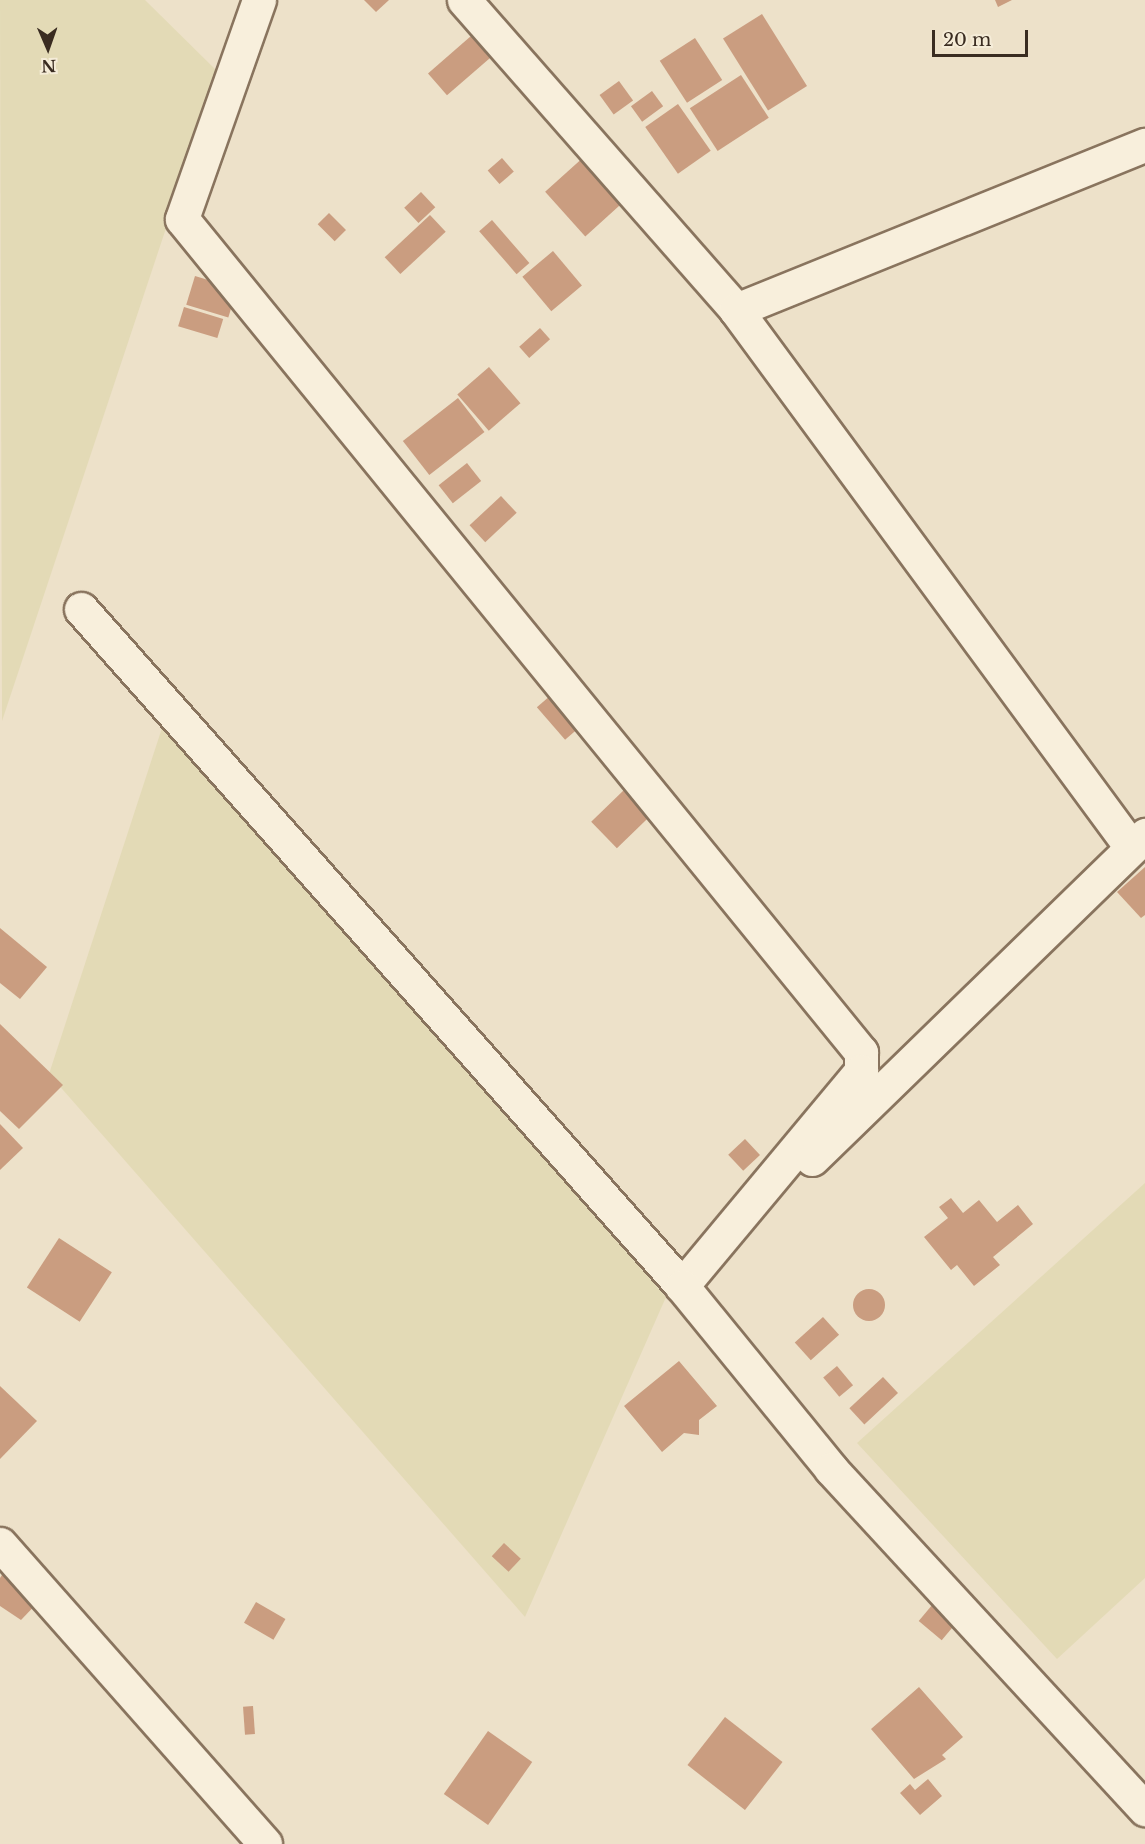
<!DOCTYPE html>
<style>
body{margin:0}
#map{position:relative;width:1145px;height:1844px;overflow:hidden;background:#ede1c9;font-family:"Libre Baskerville",serif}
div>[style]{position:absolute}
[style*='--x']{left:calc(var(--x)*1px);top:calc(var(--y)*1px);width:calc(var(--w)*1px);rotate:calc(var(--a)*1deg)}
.farmland>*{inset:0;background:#e3dab6}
.building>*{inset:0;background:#ca9d80;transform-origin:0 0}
.round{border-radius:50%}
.roads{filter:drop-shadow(2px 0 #89745e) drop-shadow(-2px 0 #89745e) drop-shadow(0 2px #89745e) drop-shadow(0 -2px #89745e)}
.minor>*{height:33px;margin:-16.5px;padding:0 16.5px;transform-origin:16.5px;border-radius:16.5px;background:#f8efdc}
span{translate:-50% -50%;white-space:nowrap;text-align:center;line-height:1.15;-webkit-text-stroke:4.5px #f5ecd8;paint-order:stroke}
.north{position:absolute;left:18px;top:18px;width:60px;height:60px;-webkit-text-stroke:4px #f5ecd8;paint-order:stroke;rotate:178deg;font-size:16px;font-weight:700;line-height:24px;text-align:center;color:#3a2c21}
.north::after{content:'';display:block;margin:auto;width:21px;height:27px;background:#3a2c21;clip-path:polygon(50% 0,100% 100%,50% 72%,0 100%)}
.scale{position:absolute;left:932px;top:30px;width:96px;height:27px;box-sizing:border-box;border:3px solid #3a2c21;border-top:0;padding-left:8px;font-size:18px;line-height:21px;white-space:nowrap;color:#3a2c21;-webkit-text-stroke:4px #f5ecd8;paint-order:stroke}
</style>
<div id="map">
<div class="farmland">
<i style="clip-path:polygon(0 0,145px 0,218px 72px,2px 721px)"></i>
<i style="clip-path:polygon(162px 728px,666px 1297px,525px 1617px,49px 1074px)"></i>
<i style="clip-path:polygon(1145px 1183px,1145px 1578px,1057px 1659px,857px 1443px)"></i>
</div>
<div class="building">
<i style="clip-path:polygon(364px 0,389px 0,376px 12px)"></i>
<i style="clip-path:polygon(995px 0,1012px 0,998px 7px)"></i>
<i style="left:762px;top:14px;width:85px;height:46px;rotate:58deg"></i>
<i style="left:471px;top:36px;width:29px;height:57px;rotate:49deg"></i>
<i style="left:695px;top:38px;width:50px;height:42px;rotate:57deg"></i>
<i style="left:741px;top:75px;width:51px;height:61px;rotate:57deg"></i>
<i style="left:619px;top:81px;width:24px;height:24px;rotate:54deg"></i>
<i style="left:652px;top:91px;width:19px;height:26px;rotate:54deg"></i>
<i style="left:678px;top:104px;width:57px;height:40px;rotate:55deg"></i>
<i style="left:586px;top:155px;width:60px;height:55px;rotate:48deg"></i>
<i style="left:502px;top:158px;width:18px;height:19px;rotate:49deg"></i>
<i style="left:421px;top:192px;width:21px;height:23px;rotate:47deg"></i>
<i style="left:329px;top:213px;width:24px;height:16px;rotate:45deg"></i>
<i style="left:430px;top:215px;width:23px;height:62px;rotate:47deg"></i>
<i style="left:492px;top:220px;width:57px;height:17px;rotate:49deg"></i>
<i style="left:553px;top:251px;width:45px;height:40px;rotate:50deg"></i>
<i style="left:195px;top:276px;width:44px;height:30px;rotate:17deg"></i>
<i style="left:184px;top:307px;width:41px;height:20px;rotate:17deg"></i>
<i style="left:540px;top:328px;width:15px;height:28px;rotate:48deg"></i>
<i style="left:489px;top:367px;width:48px;height:42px;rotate:49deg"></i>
<i style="left:458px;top:398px;width:43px;height:70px;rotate:52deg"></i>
<i style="left:467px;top:463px;width:23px;height:36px;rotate:52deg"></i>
<i style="left:501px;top:496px;width:23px;height:43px;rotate:47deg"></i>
<i style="left:558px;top:689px;width:43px;height:28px;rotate:49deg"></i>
<i style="left:625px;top:789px;width:37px;height:47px;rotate:46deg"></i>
<i style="clip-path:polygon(1145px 867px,1145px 915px,1141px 918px,1117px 892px)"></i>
<i style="clip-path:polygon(0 928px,47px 967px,20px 999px,0 983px)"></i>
<i style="clip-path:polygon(0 1024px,63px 1085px,19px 1129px,0 1111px)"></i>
<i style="clip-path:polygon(0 1124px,23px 1148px,0 1170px)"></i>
<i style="left:745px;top:1139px;width:22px;height:23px;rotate:47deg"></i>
<i style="clip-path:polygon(951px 1198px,963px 1213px,979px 1200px,997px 1222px,1018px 1205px,1033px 1224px,993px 1257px,1000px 1265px,974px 1286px,957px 1265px,951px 1270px,924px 1237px,948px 1218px,939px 1207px)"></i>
<i style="left:59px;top:1238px;width:63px;height:59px;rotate:33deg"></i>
<i class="round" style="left:853px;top:1289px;width:32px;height:32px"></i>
<i style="left:823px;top:1317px;width:24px;height:38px;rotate:48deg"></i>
<i style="clip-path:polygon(679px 1361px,717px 1406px,699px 1420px,699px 1435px,684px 1433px,662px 1452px,624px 1406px)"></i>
<i style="left:837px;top:1366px;width:25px;height:18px;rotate:50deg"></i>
<i style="left:883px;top:1377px;width:22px;height:46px;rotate:47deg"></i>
<i style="clip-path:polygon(0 1386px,37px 1421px,0 1459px)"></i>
<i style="left:504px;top:1543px;width:23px;height:18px;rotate:43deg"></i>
<i style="clip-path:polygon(9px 1564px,43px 1597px,21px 1620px,0 1606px,0 1578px)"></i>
<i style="left:938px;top:1598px;width:30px;height:30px;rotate:40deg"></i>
<i style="left:256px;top:1602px;width:34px;height:24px;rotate:30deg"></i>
<i style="clip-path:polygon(919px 1687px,963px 1737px,942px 1755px,946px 1759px,914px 1779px,871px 1729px)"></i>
<i style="left:253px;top:1706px;width:28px;height:10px;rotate:86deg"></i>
<i style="left:725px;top:1717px;width:73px;height:61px;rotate:38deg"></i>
<i style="left:488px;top:1731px;width:54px;height:77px;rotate:35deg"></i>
<i style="clip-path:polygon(928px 1779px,942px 1796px,920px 1815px,900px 1793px,910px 1784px,915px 1790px)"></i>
</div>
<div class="roads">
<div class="minor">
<i style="--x:259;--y:0;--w:232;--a:109.4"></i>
<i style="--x:182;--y:219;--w:1075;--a:50.82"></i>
<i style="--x:861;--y:1052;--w:19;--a:90"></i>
<i style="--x:861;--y:1071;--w:280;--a:129.8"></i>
<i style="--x:464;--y:0;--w:412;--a:48.7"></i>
<i style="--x:736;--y:310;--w:667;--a:53.66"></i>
<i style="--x:736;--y:310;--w:441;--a:-22"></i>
<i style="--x:81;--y:609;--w:905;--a:48.4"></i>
<i style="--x:682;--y:1286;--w:236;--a:50.8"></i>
<i style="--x:831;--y:1469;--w:463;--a:47.3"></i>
<i style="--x:812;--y:1159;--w:465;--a:-44.2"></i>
<i style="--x:0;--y:1544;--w:400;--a:48.5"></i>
</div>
</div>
<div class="north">N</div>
<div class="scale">20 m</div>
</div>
